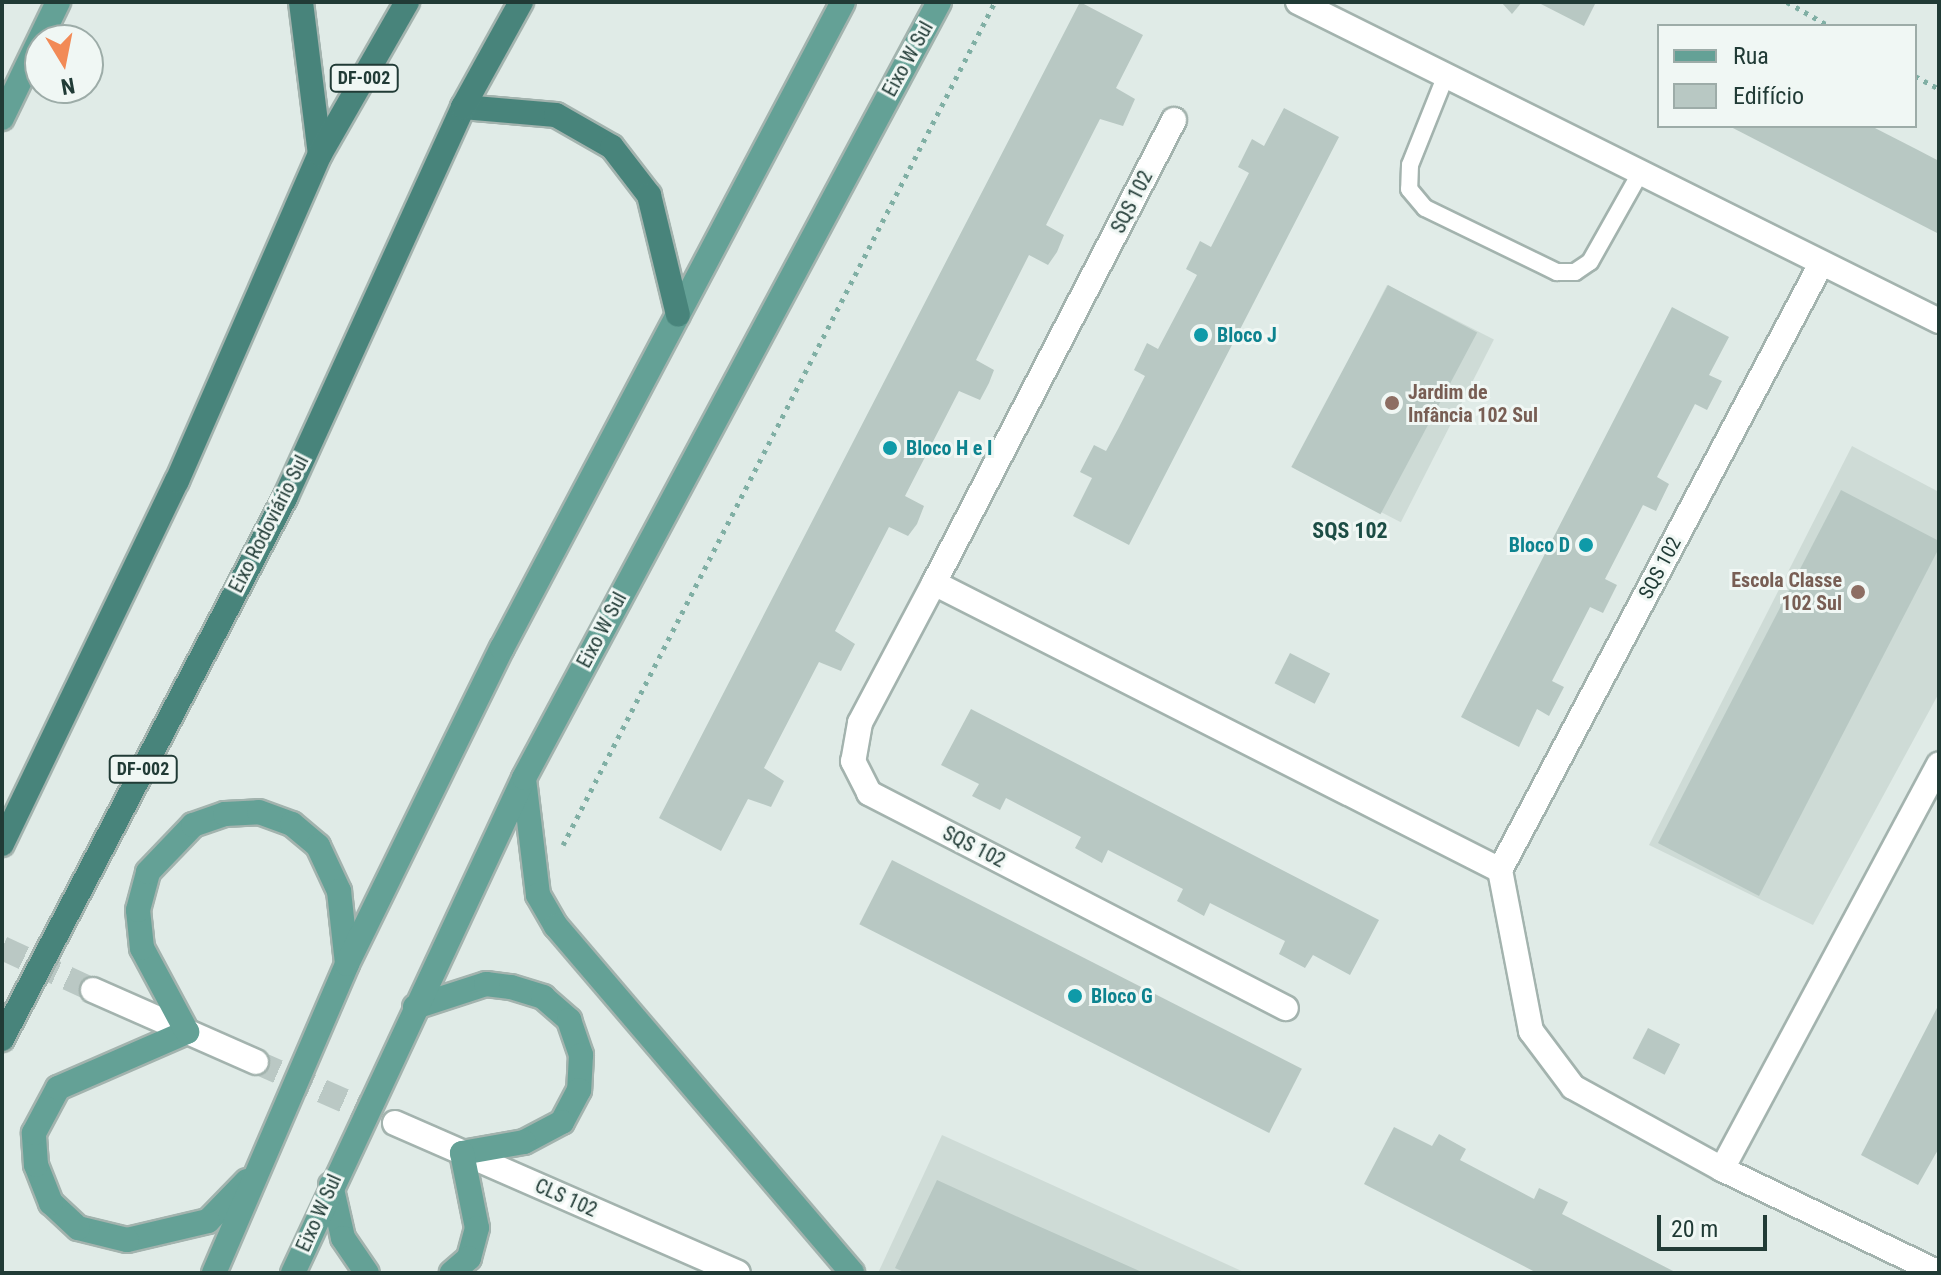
<!DOCTYPE html>
<meta charset="utf-8">
<style>
body{margin:0}
#map{position:relative;width:1941px;height:1275px;overflow:hidden;background:#e0ebe7;font-family:"Roboto Condensed",sans-serif}
div>[style]{position:absolute}
[style*='--x']{left:calc(var(--x)*1px);top:calc(var(--y)*1px);width:calc(var(--w)*1px);rotate:calc(var(--a)*1deg)}
.built>*{inset:0;background:#cedbd6;transform-origin:0 0}
.building>*{inset:0;background:#b8c8c3;transform-origin:0 0}
.secondary-tunnel>*{height:24px;margin-top:-12px;transform-origin:0;background:repeating-linear-gradient(90deg,#bac8c4 0 24px,transparent 0 36px)}
.path>*{height:5px;margin-top:-2.5px;transform-origin:0;background:repeating-linear-gradient(90deg,#80afa4 0 4px,transparent 0 10px)}
.roads{filter:drop-shadow(2px 0 #a3b3ae) drop-shadow(-2px 0 #a3b3ae) drop-shadow(0 2px #a3b3ae) drop-shadow(0 -2px #a3b3ae)}
.service>*{height:16px;margin:-8px;padding:0 8px;transform-origin:8px;border-radius:8px;background:#fff}
.minor>*{height:24px;margin:-12px;padding:0 12px;transform-origin:12px;border-radius:12px;background:#fff}
.secondary>*{height:24px;margin:-12px;padding:0 12px;transform-origin:12px;border-radius:12px;background:#fff}
.primary>*{height:24px;margin:-12px;padding:0 12px;transform-origin:12px;border-radius:12px;background:#64a196}
.trunk>*{height:24px;margin:-12px;padding:0 12px;transform-origin:12px;border-radius:12px;background:#48847b}
.dots>*{width:22px;height:22px;translate:-50% -50%;box-sizing:border-box;border:4px solid #f0f7f4;border-radius:50%}
span{translate:-50% -50%;white-space:nowrap;text-align:center;line-height:1.15;-webkit-text-stroke:6px #f0f7f4;paint-order:stroke}
.shield-label span{padding:2px 6px;background:#f0f7f4;border:2px solid;border-radius:6px;-webkit-text-stroke-width:0}
.shield-label{font-size:18px;color:#213b36;font-weight:700}
.street-label{font-size:20px;color:#213b36}
.culture-label{font-size:20px;color:#0d838f;font-weight:700}
.left{translate:0 -50%;text-align:left}
.right{translate:-100% -50%;text-align:right}
.education-label{font-size:20px;color:#785e54;font-weight:700}
.neighbourhood-label{font-size:22px;color:#1d4d45;font-weight:700}
.frame{position:absolute;inset:0;border:4px solid #213b36;pointer-events:none}
.legend{position:absolute;left:1657px;top:24px;width:260px;height:104px;box-sizing:border-box;background:#f0f7f4;border:2px solid #9daca8;margin:0;padding:10px 14px;list-style:none;font-size:24px;color:#213b36}
.legend li{display:flex;align-items:center;gap:16px;height:40px}
.legend b{width:40px;border:2px solid #9daca8}
.north{position:absolute;left:24px;top:24px;width:80px;height:80px;box-sizing:border-box;background:#f0f7f4;border:2px solid #9daca8;border-radius:50%;rotate:170deg;font-size:22px;font-weight:700;line-height:32px;text-align:center;color:#213b36}
.north::after{content:'';display:block;margin:auto;width:28px;height:36px;background:#f28a56;clip-path:polygon(50% 0,100% 100%,50% 72%,0 100%)}
.scale{position:absolute;left:1657px;top:1215px;width:110px;height:36px;box-sizing:border-box;border:4px solid #213b36;border-top:0;padding-left:10px;font-size:24px;line-height:28px;white-space:nowrap;color:#213b36;-webkit-text-stroke:6px #f0f7f4;paint-order:stroke}
</style>
<div id="map">
<div class="built">
<i style="left:1387px;top:285px;width:120px;height:205px;rotate:27deg"></i>
<i style="clip-path:polygon(1852px 446px,1939px 492px,1939px 693px,1813px 925px,1649px 845px)"></i>
<i style="clip-path:polygon(942px 1135px,1246px 1273px,878px 1273px)"></i>
</div>
<div class="building">
<i style="clip-path:polygon(1080px 2px,1143px 35px,1116px 88px,1135px 99px,1123px 126px,1100px 119px,1046px 225px,1064px 235px,1057px 252px,1048px 265px,1029px 255px,976px 360px,994px 370px,989px 383px,980px 400px,959px 391px,905px 496px,924px 506px,917px 524px,908px 536px,889px 527px,835px 631px,855px 644px,841px 671px,819px 662px,764px 768px,784px 781px,771px 807px,748px 799px,721px 851px,659px 818px)"></i>
<i style="clip-path:polygon(1501px 2px,1522px 2px,1512px 14px)"></i>
<i style="clip-path:polygon(1537px 2px,1596px 2px,1584px 26px)"></i>
<i style="clip-path:polygon(1284px 108px,1339px 137px,1129px 545px,1073px 516px,1092px 478px,1080px 472px,1094px 445px,1106px 451px,1118px 429px,1145px 376px,1134px 370px,1147px 343px,1158px 349px,1197px 275px,1186px 269px,1200px 241px,1211px 247px,1249px 173px,1238px 167px,1252px 139px,1264px 146px)"></i>
<i style="clip-path:polygon(1729px 126px,1871px 126px,1916px 149px,1939px 161px,1939px 234px)"></i>
<i style="left:1388px;top:285px;width:101px;height:206px;rotate:28deg"></i>
<i style="clip-path:polygon(1672px 307px,1729px 337px,1709px 375px,1722px 381px,1707px 410px,1695px 404px,1657px 477px,1669px 484px,1656px 511px,1643px 505px,1605px 579px,1617px 585px,1603px 613px,1590px 607px,1552px 681px,1564px 687px,1549px 716px,1537px 709px,1519px 747px,1461px 717px)"></i>
<i style="clip-path:polygon(1841px 490px,1939px 541px,1939px 548px,1759px 896px,1658px 843px)"></i>
<i style="left:1290px;top:653px;width:45px;height:34px;rotate:27deg"></i>
<i style="clip-path:polygon(971px 709px,1379px 920px,1350px 975px,1313px 955px,1305px 968px,1279px 954px,1285px 941px,1210px 903px,1204px 916px,1177px 901px,1183px 889px,1108px 850px,1102px 863px,1075px 848px,1081px 837px,1006px 798px,1000px 810px,972px 796px,979px 784px,941px 765px)"></i>
<i style="left:892px;top:860px;width:460px;height:72px;rotate:27deg"></i>
<i style="clip-path:polygon(1939px 1004px,1939px 1148px,1918px 1185px,1861px 1155px)"></i>
<i style="left:1648px;top:1028px;width:36px;height:34px;rotate:27deg"></i>
<i style="clip-path:polygon(1394px 1127px,1432px 1146px,1439px 1134px,1466px 1149px,1460px 1160px,1534px 1199px,1539px 1188px,1568px 1202px,1562px 1214px,1677px 1273px,1537px 1273px,1364px 1184px)"></i>
<i style="clip-path:polygon(937px 1180px,1027px 1221px,1144px 1273px,906px 1273px,895px 1268px)"></i>
</div>
<div class="secondary-tunnel">
<i style="--x:2;--y:948;--w:100;--a:24.8"></i>
<i style="--x:256;--y:1062;--w:152;--a:23.7"></i>
</div>
<div class="path">
<i style="--x:1787;--y:2;--w:48;--a:29.7"></i>
<i style="--x:1915;--y:76;--w:27;--a:28"></i>
<i style="--x:563;--y:845;--w:947;--a:-62.87"></i>
</div>
<div class="roads">
<div class="service">
<i style="--x:1446;--y:75;--w:97;--a:111.8"></i>
<i style="--x:1410;--y:165;--w:24;--a:92"></i>
<i style="--x:1409;--y:189;--w:25;--a:50"></i>
<i style="--x:1425;--y:208;--w:147;--a:25.9"></i>
<i style="--x:1557;--y:272;--w:18;--a:0"></i>
<i style="--x:1575;--y:272;--w:18;--a:-34"></i>
<i style="--x:1590;--y:262;--w:100;--a:-60.6"></i>
</div>
<div class="minor">
<i style="--x:1298;--y:2;--w:716;--a:26.46"></i>
<i style="--x:1174;--y:120;--w:522;--a:117.4"></i>
<i style="--x:934;--y:583;--w:635;--a:26.89"></i>
<i style="--x:1500;--y:870;--w:164;--a:79.1"></i>
<i style="--x:1531;--y:1031;--w:70;--a:53.1"></i>
<i style="--x:1573;--y:1087;--w:170;--a:28.8"></i>
<i style="--x:1722;--y:1169;--w:241;--a:25.6"></i>
<i style="--x:934;--y:583;--w:158;--a:117.9"></i>
<i style="--x:860;--y:723;--w:39;--a:100"></i>
<i style="--x:853;--y:761;--w:36;--a:63"></i>
<i style="--x:869;--y:793;--w:469;--a:27.3"></i>
<i style="--x:1500;--y:870;--w:684;--a:-62.09"></i>
<i style="--x:1722;--y:1169;--w:459;--a:-61.8"></i>
</div>
<div class="secondary">
<i style="--x:93;--y:990;--w:178;--a:23.8"></i>
<i style="--x:395;--y:1123;--w:374;--a:23.6"></i>
</div>
<div class="primary">
<i style="--x:2;--y:118;--w:129;--a:-64.2"></i>
<i style="--x:524;--y:779;--w:117;--a:83.1"></i>
<i style="--x:538;--y:895;--w:36;--a:60"></i>
<i style="--x:556;--y:926;--w:456;--a:49.5"></i>
<i style="--x:415;--y:1007;--w:75;--a:-17.9"></i>
<i style="--x:486;--y:984;--w:25;--a:7"></i>
<i style="--x:511;--y:987;--w:34;--a:17"></i>
<i style="--x:543;--y:997;--w:35;--a:41"></i>
<i style="--x:569;--y:1020;--w:37;--a:71"></i>
<i style="--x:581;--y:1055;--w:35;--a:93"></i>
<i style="--x:579;--y:1090;--w:36;--a:118"></i>
<i style="--x:562;--y:1122;--w:43;--a:152.2"></i>
<i style="--x:524;--y:1142;--w:63;--a:169.9"></i>
<i style="--x:462;--y:1153;--w:76;--a:78.7"></i>
<i style="--x:477;--y:1228;--w:31;--a:105"></i>
<i style="--x:469;--y:1258;--w:23;--a:139"></i>
<i style="--x:247;--y:1181;--w:56;--a:134.3"></i>
<i style="--x:208;--y:1221;--w:83;--a:166.8"></i>
<i style="--x:127;--y:1240;--w:50;--a:-166.2"></i>
<i style="--x:78;--y:1228;--w:37;--a:-137"></i>
<i style="--x:51;--y:1203;--w:41;--a:-111.5"></i>
<i style="--x:36;--y:1165;--w:32;--a:-94"></i>
<i style="--x:34;--y:1133;--w:51;--a:-61.9"></i>
<i style="--x:58;--y:1088;--w:141;--a:-23.5"></i>
<i style="--x:187;--y:1032;--w:95;--a:-118.2"></i>
<i style="--x:142;--y:948;--w:38;--a:-96"></i>
<i style="--x:138;--y:910;--w:39;--a:-75"></i>
<i style="--x:148;--y:872;--w:65;--a:-46.2"></i>
<i style="--x:193;--y:825;--w:34;--a:-19"></i>
<i style="--x:225;--y:814;--w:34;--a:-3"></i>
<i style="--x:259;--y:812;--w:35;--a:20"></i>
<i style="--x:292;--y:824;--w:34;--a:40"></i>
<i style="--x:318;--y:846;--w:50;--a:65"></i>
<i style="--x:339;--y:891;--w:73;--a:83.7"></i>
<i style="--x:331;--y:1185;--w:54;--a:77.2"></i>
<i style="--x:343;--y:1238;--w:42;--a:55.6"></i>
<i style="--x:214;--y:1273;--w:336;--a:-66.7"></i>
<i style="--x:347;--y:964;--w:352;--a:-63.9"></i>
<i style="--x:502;--y:648;--w:730;--a:-62.17"></i>
<i style="--x:293;--y:1273;--w:546;--a:-64.98"></i>
<i style="--x:524;--y:778;--w:880;--a:-61.86"></i>
</div>
<div class="trunk">
<i style="--x:301;--y:2;--w:153;--a:82.9"></i>
<i style="--x:463;--y:107;--w:93;--a:4.9"></i>
<i style="--x:556;--y:115;--w:64;--a:29.7"></i>
<i style="--x:612;--y:147;--w:61;--a:52.4"></i>
<i style="--x:649;--y:195;--w:123;--a:76.4"></i>
<i style="--x:2;--y:844;--w:403;--a:-64.3"></i>
<i style="--x:177;--y:481;--w:357;--a:-66.4"></i>
<i style="--x:320;--y:154;--w:175;--a:-60.2"></i>
<i style="--x:2;--y:1039;--w:611;--a:-62.39"></i>
<i style="--x:285;--y:498;--w:430;--a:-65.5"></i>
<i style="--x:463;--y:107;--w:120;--a:-61.1"></i>
</div>
</div>
<div class="dots">
<i style="left:1201px;top:335px;background:#0f9aa8"></i>
<i style="left:1392px;top:403px;background:#8d6e63"></i>
<i style="left:890px;top:448px;background:#0f9aa8"></i>
<i style="left:1586px;top:545px;background:#0f9aa8"></i>
<i style="left:1858px;top:592px;background:#8d6e63"></i>
<i style="left:1075px;top:996px;background:#0f9aa8"></i>
</div>
<div class="shield-label">
<span style="left:364px;top:78px">DF-002</span>
<span style="left:143px;top:769px">DF-002</span>
</div>
<div class="street-label">
<span style="left:908px;top:59px;rotate:-61deg">Eixo W Sul</span>
<span style="left:1132px;top:202px;rotate:-63deg">SQS 102</span>
<span style="left:269px;top:524px;rotate:-63deg">Eixo Rodoviário Sul</span>
<span style="left:1660px;top:568px;rotate:-62deg">SQS 102</span>
<span style="left:602px;top:630px;rotate:-62deg">Eixo W Sul</span>
<span style="left:974px;top:847px;rotate:27deg">SQS 102</span>
<span style="left:566px;top:1198px;rotate:24deg">CLS 102</span>
<span style="left:319px;top:1213px;rotate:-66deg">Eixo W Sul</span>
</div>
<div class="culture-label">
<span class="left" style="left:1217px;top:335px">Bloco J</span>
<span class="left" style="left:906px;top:448px">Bloco H e I</span>
<span class="right" style="left:1570px;top:545px">Bloco D</span>
<span class="left" style="left:1091px;top:996px">Bloco G</span>
</div>
<div class="education-label">
<span class="left" style="left:1408px;top:404px">Jardim de<br>Infância 102 Sul</span>
<span class="right" style="left:1842px;top:592px">Escola Classe<br>102 Sul</span>
</div>
<div class="neighbourhood-label">
<span style="left:1350px;top:531px">SQS 102</span>
</div>
<div class="frame"></div>
<ul class="legend">
<li><b style="height:10px;background:#64a196"></b>Rua</li>
<li><b style="height:22px;background:#b8c8c3"></b>Edifício</li>
</ul>
<div class="north">N</div>
<div class="scale">20 m</div>
</div>
